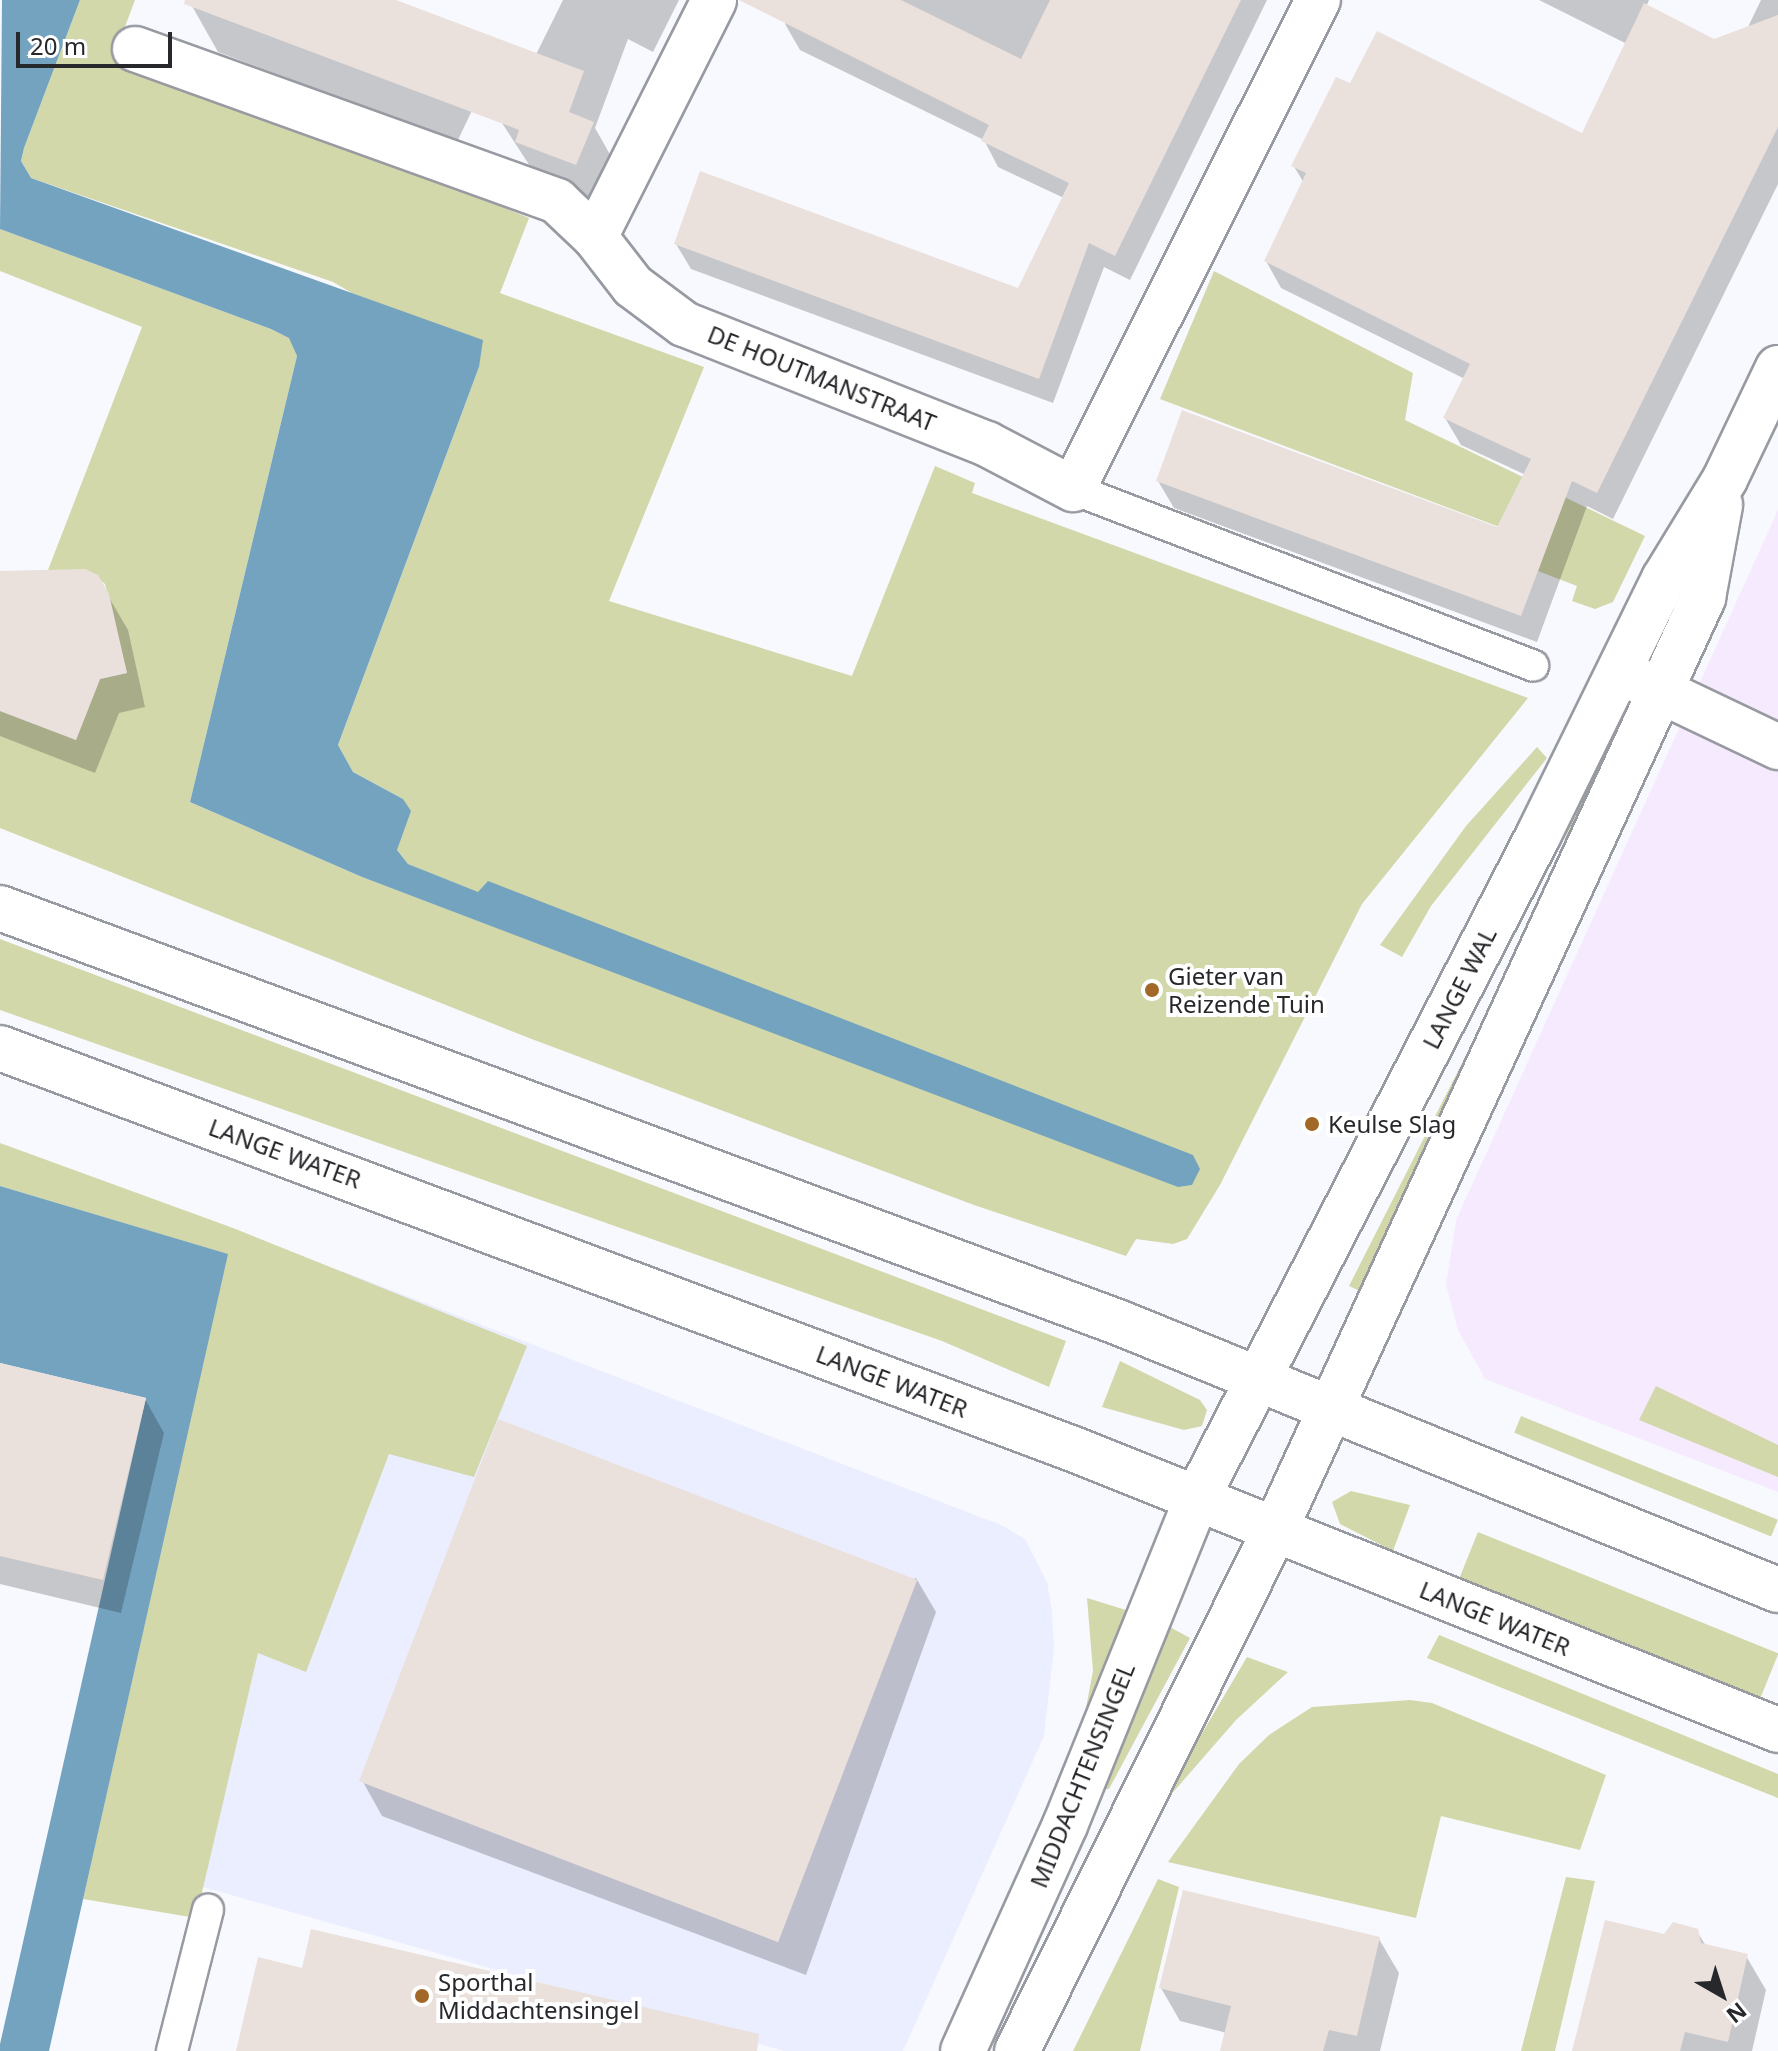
<!DOCTYPE html>
<style>
body{margin:0}
#map{position:relative;width:1778px;height:2051px;overflow:hidden;background:#f8f9fe;font-family:"Noto Sans",sans-serif}
div>[style]{position:absolute}
[style*='--x']{left:calc(var(--x)*1px);top:calc(var(--y)*1px);width:calc(var(--w)*1px);rotate:calc(var(--a)*1deg)}
.commercial>*{inset:0;background:#f6eafe}
.built>*{inset:0;background:#ebeeff}
.green>*{inset:0;background:#d2d8aa;transform-origin:0 0}
.water>*{inset:0;background:#74a3c0}
.shadow>*{inset:0;background:#0003}
.building>*{inset:0;background:#eae0dc;transform-origin:0 0}
.roads{filter:drop-shadow(2px 0 #989aa2) drop-shadow(-2px 0 #989aa2) drop-shadow(0 2px #989aa2) drop-shadow(0 -2px #989aa2)}
.service>*{height:30px;margin:-15px;padding:0 15px;transform-origin:15px;border-radius:15px;background:#fff}
.minor>*{height:44px;margin:-22px;padding:0 22px;transform-origin:22px;border-radius:22px;background:#fff}
.tertiary>*{height:44px;margin:-22px;padding:0 22px;transform-origin:22px;border-radius:22px;background:#fff}
.secondary>*{height:44px;margin:-22px;padding:0 22px;transform-origin:22px;border-radius:22px;background:#fff}
.dots>*{width:22px;height:22px;translate:-50% -50%;box-sizing:border-box;border:4px solid #fff;border-radius:50%}
span{translate:-50% -50%;white-space:nowrap;text-align:center;line-height:1.15;-webkit-text-stroke:8px #fff;paint-order:stroke}
.street-label{font-size:24px;color:#27282b}
.poi-label{font-size:24px;color:#27282b}
.left{translate:0 -50%;text-align:left}
.north{position:absolute;left:1682px;top:1955px;width:80px;height:80px;-webkit-text-stroke:6px #fff;paint-order:stroke;rotate:141deg;font-size:22px;font-weight:700;line-height:32px;text-align:center;color:#27282b}
.north::after{content:'';display:block;margin:auto;width:28px;height:36px;background:#27282b;clip-path:polygon(50% 0,100% 100%,50% 72%,0 100%)}
.scale{position:absolute;left:16px;top:32px;width:156px;height:36px;box-sizing:border-box;border:4px solid #27282b;border-top:0;padding-left:10px;font-size:24px;line-height:28px;white-space:nowrap;color:#27282b;-webkit-text-stroke:6px #fff;paint-order:stroke}
</style>
<div id="map">
<div class="commercial">
<i style="clip-path:polygon(1778px 510px,1778px 1492px,1485px 1379px,1458px 1330px,1446px 1285px,1456px 1220px)"></i>
</div>
<div class="built">
<i style="clip-path:polygon(342px 1271px,1001px 1525px,1025px 1539px,1047px 1582px,1052px 1611px,1054px 1648px,1044px 1736px,903px 2051px,784px 2051px,153px 1873px)"></i>
</div>
<div class="green">
<i style="clip-path:polygon(80px 0,135px 0,114px 56px,387px 158px,529px 218px,500px 293px,704px 367px,609px 601px,852px 676px,935px 466px,975px 483px,972px 493px,1528px 698px,1362px 904px,1220px 1185px,1187px 1239px,1173px 1244px,1136px 1239px,1126px 1256px,974px 1205px,529px 1038px,0 828px,0 711px,76px 740px,100px 679px,127px 673px,105px 584px,87px 570px,48px 570px,142px 327px,0 271px,0 229px,271px 329px,290px 338px,297px 356px,190px 802px,362px 877px,1187px 1188px,408px 864px,397px 850px,403px 799px,353px 772px,338px 745px,479px 367px,333px 282px,31px 178px,21px 161px,24px 148px)"></i>
<i style="clip-path:polygon(1214px 271px,1413px 373px,1405px 420px,1645px 536px,1613px 602px,1595px 609px,1572px 601px,1577px 586px,1538px 571px,1547px 545px,1160px 399px)"></i>
<i style="clip-path:polygon(1537px 747px,1547px 758px,1431px 906px,1402px 957px,1380px 945px,1466px 826px)"></i>
<i style="clip-path:polygon(1589px 774px,1605px 781px,1362px 1292px,1349px 1286px,1498px 992px,1548px 885px)"></i>
<i style="clip-path:polygon(0 939px,1066px 1341px,1049px 1387px,942px 1341px,0 1010px)"></i>
<i style="clip-path:polygon(0 1143px,233px 1228px,527px 1346px,474px 1477px,389px 1454px,306px 1672px,258px 1653px,196px 1918px,83px 1899px,227px 1254px,0 1186px)"></i>
<i style="clip-path:polygon(1120px 1361px,1200px 1400px,1207px 1410px,1202px 1426px,1184px 1430px,1102px 1407px)"></i>
<i style="clip-path:polygon(1656px 1386px,1778px 1445px,1778px 1477px,1639px 1420px)"></i>
<i style="left:1521px;top:1416px;width:277px;height:18px;rotate:22deg"></i>
<i style="clip-path:polygon(1351px 1491px,1410px 1505px,1393px 1551px,1340px 1524px,1332px 1502px)"></i>
<i style="left:1478px;top:1532px;width:324px;height:51px;rotate:22deg"></i>
<i style="clip-path:polygon(1087px 1598px,1126px 1610px,1113px 1657px,1081px 1734px,1093px 1671px)"></i>
<i style="clip-path:polygon(1168px 1626px,1190px 1638px,1109px 1789px,1100px 1789px)"></i>
<i style="clip-path:polygon(1439px 1635px,1778px 1774px,1778px 1798px,1427px 1658px)"></i>
<i style="clip-path:polygon(1247px 1657px,1288px 1672px,1236px 1720px,1155px 1813px)"></i>
<i style="clip-path:polygon(1410px 1700px,1432px 1703px,1606px 1775px,1580px 1850px,1441px 1816px,1416px 1918px,1168px 1862px,1239px 1764px,1269px 1735px,1312px 1707px)"></i>
<i style="clip-path:polygon(1566px 1877px,1595px 1881px,1555px 2051px,1521px 2051px)"></i>
<i style="clip-path:polygon(1158px 1879px,1179px 1887px,1140px 2051px,1073px 2051px)"></i>
</div>
<div class="water">
<i style="clip-path:polygon(2px 0,80px 0,24px 148px,21px 161px,31px 178px,483px 340px,479px 367px,338px 745px,353px 772px,403px 799px,411px 811px,397px 850px,408px 864px,478px 892px,488px 881px,1193px 1155px,1200px 1169px,1192px 1185px,1178px 1187px,362px 877px,190px 802px,297px 356px,289px 338px,271px 329px,0 229px)"></i>
<i style="clip-path:polygon(0 1186px,228px 1254px,49px 2051px,0 2051px,0 2044px,146px 1398px,0 1363px)"></i>
</div>
<div class="shadow">
<i style="clip-path:polygon(194px 0,390px 0,490px 73px,457px 142px,218px 52px,192px 6px)"></i>
<i style="clip-path:polygon(563px 0,679px 0,653px 52px,628px 39px,595px 128px,612px 158px,595px 199px,537px 177px,502px 123px)"></i>
<i style="clip-path:polygon(797px 0,1267px 0,1130px 280px,1104px 267px,1053px 403px,691px 269px,676px 244px,1019px 291px,1064px 198px,998px 167px,984px 140px,800px 50px,785px 24px)"></i>
<i style="clip-path:polygon(1539px 0,1649px 0,1646px 7px,1714px 41px,1747px 29px,1761px 0,1778px 0,1778px 184px,1613px 519px,1587px 506px,1537px 642px,1174px 508px,1158px 481px,1498px 529px,1526px 475px,1461px 445px,1445px 418px,1465px 379px,1281px 288px,1266px 261px,1304px 183px,1293px 165px,1351px 86px,1583px 135px,1627px 44px)"></i>
<i style="clip-path:polygon(0 573px,97px 577px,128px 630px,145px 707px,119px 713px,95px 773px,0 736px)"></i>
<i style="clip-path:polygon(0 1365px,145px 1399px,164px 1433px,121px 1613px,0 1584px)"></i>
<i style="clip-path:polygon(916px 1578px,936px 1612px,806px 1975px,382px 1816px,363px 1782px)"></i>
<i style="clip-path:polygon(1696px 1930px,1706px 1946px,1746px 1956px,1766px 1990px,1752px 2051px,1574px 2051px,1664px 1936px)"></i>
<i style="clip-path:polygon(1379px 1939px,1399px 1973px,1380px 2051px,1222px 2051px,1227px 2033px,1180px 2021px,1161px 1988px)"></i>
</div>
<div class="building">
<i style="clip-path:polygon(185px 0,396px 0,584px 71px,569px 112px,594px 122px,576px 165px,515px 142px,519px 130px,184px 4px)"></i>
<i style="clip-path:polygon(739px 0,901px 0,1021px 59px,1050px 0,1241px 0,1115px 256px,1089px 243px,1039px 379px,674px 244px,700px 171px,1018px 288px,1069px 183px,981px 141px,989px 125px)"></i>
<i style="clip-path:polygon(1644px 3px,1714px 39px,1778px 15px,1778px 127px,1597px 493px,1572px 481px,1521px 616px,1156px 481px,1182px 410px,1497px 527px,1531px 459px,1443px 418px,1470px 364px,1264px 261px,1306px 173px,1291px 166px,1336px 77px,1350px 83px,1377px 31px,1582px 133px)"></i>
<i style="clip-path:polygon(85px 569px,98px 575px,109px 594px,127px 673px,100px 679px,76px 740px,0 711px,0 571px)"></i>
<i style="clip-path:polygon(0 1363px,146px 1398px,103px 1580px,0 1556px)"></i>
<i style="left:498px;top:1419px;width:449px;height:388px;rotate:21deg"></i>
<i style="clip-path:polygon(1183px 1890px,1380px 1937px,1357px 2036px,1329px 2030px,1323px 2051px,1220px 2051px,1231px 2006px,1159px 1988px)"></i>
<i style="clip-path:polygon(1605px 1920px,1664px 1934px,1673px 1922px,1698px 1929px,1701px 1943px,1748px 1954px,1728px 2042px,1685px 2032px,1680px 2051px,1572px 2051px)"></i>
<i style="clip-path:polygon(311px 1929px,759px 2034px,757px 2051px,236px 2051px,258px 1957px,302px 1968px)"></i>
</div>
<div class="roads">
<div class="service">
<i style="--x:1073;--y:489;--w:493;--a:21"></i>
<i style="--x:172;--y:2051;--w:146;--a:-75.7"></i>
</div>
<div class="minor">
<i style="--x:135;--y:49;--w:449;--a:19.8"></i>
<i style="--x:557;--y:201;--w:52;--a:43.5"></i>
<i style="--x:595;--y:237;--w:62;--a:52.2"></i>
<i style="--x:633;--y:286;--w:64;--a:36.7"></i>
<i style="--x:684;--y:324;--w:326;--a:21.6"></i>
<i style="--x:987;--y:444;--w:97;--a:27.6"></i>
<i style="--x:1073;--y:489;--w:547;--a:-63.39"></i>
<i style="--x:595;--y:237;--w:265;--a:-63.3"></i>
<i style="--x:1625;--y:674;--w:170;--a:25.5"></i>
</div>
<div class="tertiary">
<i style="--x:963;--y:2051;--w:248;--a:-65.7"></i>
<i style="--x:1065;--y:1825;--w:353;--a:-68"></i>
<i style="--x:1197;--y:1498;--w:747;--a:-62.75"></i>
<i style="--x:1539;--y:834;--w:284;--a:-63.9"></i>
<i style="--x:1664;--y:579;--w:117;--a:-58.6"></i>
<i style="--x:1725;--y:479;--w:123;--a:-64.5"></i>
<i style="--x:1017;--y:2051;--w:581;--a:-63.66"></i>
<i style="--x:1275;--y:1530;--w:1026;--a:-65.33"></i>
<i style="--x:1703;--y:598;--w:95;--a:-79.6"></i>
</div>
<div class="secondary">
<i style="--x:0;--y:908;--w:1194;--a:20.33"></i>
<i style="--x:1120;--y:1323;--w:710;--a:22.09"></i>
<i style="--x:0;--y:1048;--w:1145;--a:20.49"></i>
<i style="--x:1073;--y:1449;--w:759;--a:21.73"></i>
</div>
</div>
<div class="dots">
<i style="left:1152px;top:990px;background:#a26827"></i>
<i style="left:1312px;top:1124px;background:#a26827"></i>
<i style="left:422px;top:1996px;background:#a26827"></i>
</div>
<div class="street-label">
<span style="left:822px;top:378px;rotate:22deg">DE HOUTMANSTRAAT</span>
<span style="left:1459px;top:988px;rotate:-63deg">LANGE WAL</span>
<span style="left:285px;top:1153px;rotate:20deg">LANGE WATER</span>
<span style="left:892px;top:1381px;rotate:21deg">LANGE WATER</span>
<span style="left:1495px;top:1618px;rotate:22deg">LANGE WATER</span>
<span style="left:1082px;top:1775px;rotate:-68deg">MIDDACHTENSINGEL</span>
</div>
<div class="poi-label">
<span class="left" style="left:1168px;top:990px">Gieter van<br>Reizende Tuin</span>
<span class="left" style="left:1328px;top:1124px">Keulse Slag</span>
<span class="left" style="left:438px;top:1996px">Sporthal<br>Middachtensingel</span>
</div>
<div class="north">N</div>
<div class="scale">20 m</div>
</div>
